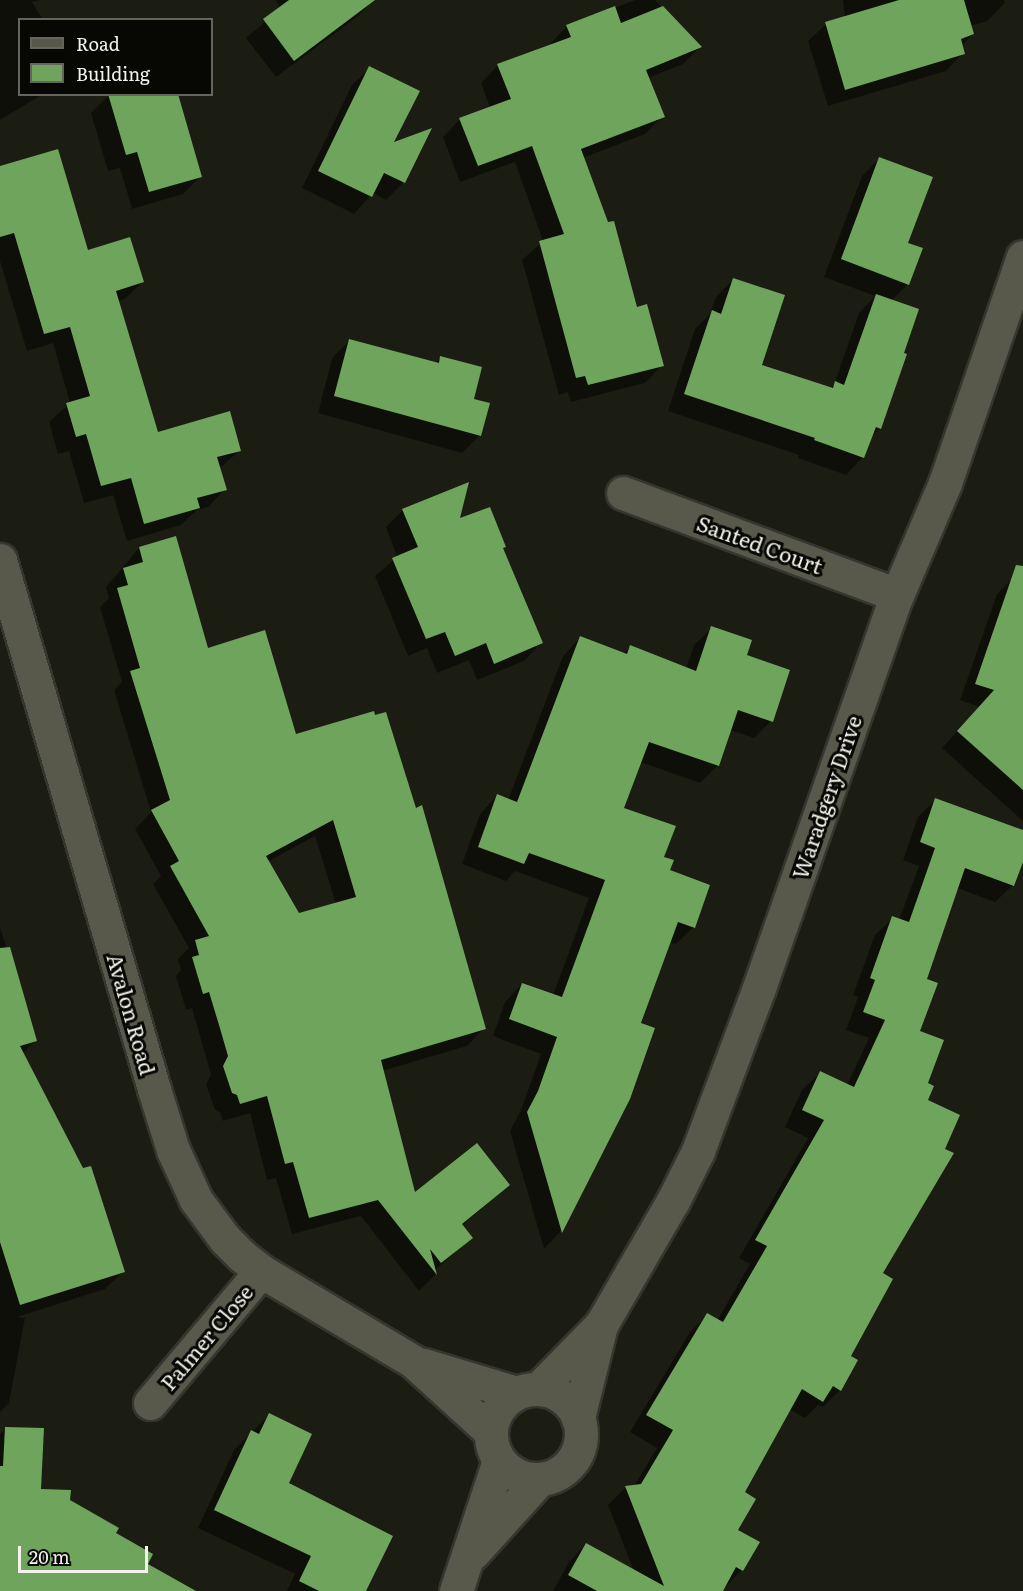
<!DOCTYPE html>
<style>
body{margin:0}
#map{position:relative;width:1023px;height:1591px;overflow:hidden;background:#1c1d12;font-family:Literata,serif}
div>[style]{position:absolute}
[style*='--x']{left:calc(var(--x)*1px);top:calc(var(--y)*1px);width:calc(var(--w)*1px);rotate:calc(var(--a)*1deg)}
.shadow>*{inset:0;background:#0007}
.building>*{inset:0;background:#6fa45c}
.roads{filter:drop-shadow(2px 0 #363630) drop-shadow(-2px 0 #363630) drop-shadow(0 2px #363630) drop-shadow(0 -2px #363630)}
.street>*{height:33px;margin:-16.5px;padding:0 16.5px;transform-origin:16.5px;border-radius:16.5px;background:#58594b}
.street>.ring{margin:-16.5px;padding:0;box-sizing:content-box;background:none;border:33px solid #58594b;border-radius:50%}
span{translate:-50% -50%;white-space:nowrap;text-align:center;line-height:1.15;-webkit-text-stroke:6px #070704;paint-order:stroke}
.street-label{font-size:21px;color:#f3f3eb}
.legend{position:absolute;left:18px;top:18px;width:195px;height:78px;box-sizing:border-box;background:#070704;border:2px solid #656560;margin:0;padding:8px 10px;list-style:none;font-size:18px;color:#f3f3eb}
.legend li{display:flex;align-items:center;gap:12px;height:30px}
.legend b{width:30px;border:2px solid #656560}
.scale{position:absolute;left:18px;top:1546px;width:130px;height:27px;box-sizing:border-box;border:3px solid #f3f3eb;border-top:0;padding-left:8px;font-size:18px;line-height:21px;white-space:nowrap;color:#f3f3eb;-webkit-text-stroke:4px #070704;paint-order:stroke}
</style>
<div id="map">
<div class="shadow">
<i style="clip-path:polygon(0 0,40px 0,32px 2px,43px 20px,20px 20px,20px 94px,43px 94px,0 120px)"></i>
<i style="clip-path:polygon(275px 0,373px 0,357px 17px,276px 77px,246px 38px,281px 8px)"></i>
<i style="clip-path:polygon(635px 0,655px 0,700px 47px,683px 64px,648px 78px,663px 116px,645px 134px,583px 158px,636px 309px,662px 365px,645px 383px,571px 402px,568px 392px,559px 395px,522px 260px,543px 241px,515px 162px,460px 182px,443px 137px,460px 119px,490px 107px,481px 83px,498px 65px,551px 46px,550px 44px,567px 26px)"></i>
<i style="clip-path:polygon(843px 0,1004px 0,1005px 3px,987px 21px,970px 26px,973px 34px,961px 46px,963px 53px,946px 71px,828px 106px,808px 41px,826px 24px,845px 18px)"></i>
<i style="clip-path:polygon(370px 68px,391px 145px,429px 131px,404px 182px,386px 200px,373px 193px,354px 214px,302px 188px,352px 85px)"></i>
<i style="clip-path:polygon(109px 95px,200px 177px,183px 194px,132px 209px,120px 168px,108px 171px,91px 113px)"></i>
<i style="clip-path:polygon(879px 159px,906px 244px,908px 284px,891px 301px,880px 428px,870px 438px,863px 457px,846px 475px,798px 458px,799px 455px,668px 411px,695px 329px,710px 314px,716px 297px,734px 279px,760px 366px,830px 388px,834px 385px,859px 313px,875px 296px,824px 277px,862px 176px)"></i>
<i style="clip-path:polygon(0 167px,87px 252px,142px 282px,125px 299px,117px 301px,156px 434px,240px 450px,219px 469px,225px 489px,208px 507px,197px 510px,181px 525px,127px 541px,113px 495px,84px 503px,69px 451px,58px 454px,49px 422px,70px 403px,53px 343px,27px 351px,0 261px)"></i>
<i style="clip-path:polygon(350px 340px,435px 363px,441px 357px,472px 400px,480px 435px,462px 453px,318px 413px,332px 358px)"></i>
<i style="clip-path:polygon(403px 510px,458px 520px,502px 549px,541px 643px,524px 661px,477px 680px,469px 660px,437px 673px,427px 648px,408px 656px,375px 576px,397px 557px,386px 527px)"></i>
<i style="clip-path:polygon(evenodd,139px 548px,206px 650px,295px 736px,484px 1028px,467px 1046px,382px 1071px,414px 1195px,508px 1185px,462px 1226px,471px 1238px,434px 1271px,435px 1275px,419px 1291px,361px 1216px,292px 1234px,276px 1178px,267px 1180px,250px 1113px,223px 1121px,220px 1112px,215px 1110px,206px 1084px,211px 1075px,192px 1008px,186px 1010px,176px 976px,181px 970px,178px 959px,189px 948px,153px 884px,161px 876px,135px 829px,151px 812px,114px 690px,122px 682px,100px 607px,109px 598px,106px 587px,139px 548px,315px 836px,336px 904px,298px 915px,267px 862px,315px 836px)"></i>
<i style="clip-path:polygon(1023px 574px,1023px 821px,942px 748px,979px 707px,960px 700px,997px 594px,1013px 578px)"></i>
<i style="clip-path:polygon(712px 628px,745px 656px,771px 721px,754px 738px,730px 730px,718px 765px,700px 783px,640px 762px,622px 809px,662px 857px,694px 927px,676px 944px,669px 942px,589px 1179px,560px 1232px,544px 1249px,510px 1131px,521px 1110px,541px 1054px,493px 1036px,505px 1002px,522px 984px,553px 995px,589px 898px,515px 871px,506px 881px,462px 864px,480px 814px,497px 796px,508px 800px,563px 656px,580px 638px,623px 654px,630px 647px,686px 669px,694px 645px)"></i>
<i style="clip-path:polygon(935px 800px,1023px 832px,1023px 857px,1013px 885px,995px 902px,957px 888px,925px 980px,919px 1032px,926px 1101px,881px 1274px,849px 1356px,840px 1390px,823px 1407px,818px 1405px,805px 1418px,789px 1409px,743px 1492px,736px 1530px,742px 1570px,721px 1591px,553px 1591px,569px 1562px,586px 1544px,634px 1571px,608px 1505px,625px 1488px,634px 1486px,657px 1448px,630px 1432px,690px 1332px,707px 1315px,717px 1321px,750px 1264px,739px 1258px,808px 1138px,785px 1127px,802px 1090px,820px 1073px,847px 1085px,869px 1038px,846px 1030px,858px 997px,853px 995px,875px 935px,893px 918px,899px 920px,919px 866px,903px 860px,918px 817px)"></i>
<i style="clip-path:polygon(0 927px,35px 1041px,22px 1054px,123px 1272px,105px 1289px,17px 1317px,25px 1318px,9px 1403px,0 1412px)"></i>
<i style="clip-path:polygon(269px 1415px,287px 1484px,364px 1591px,287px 1591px,295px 1574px,198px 1528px,234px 1450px)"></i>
<i style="clip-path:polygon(6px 1428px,40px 1490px,69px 1501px,114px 1534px,146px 1564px,159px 1591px,0 1591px,0 1434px)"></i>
</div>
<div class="building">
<i style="clip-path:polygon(289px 0,375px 0,294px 61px,263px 19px)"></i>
<i style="clip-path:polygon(899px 0,964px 0,974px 34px,961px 39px,965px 54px,845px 90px,825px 22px)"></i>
<i style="clip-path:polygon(615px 6px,621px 23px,663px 6px,702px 47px,646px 70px,665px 117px,581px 149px,608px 222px,614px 221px,637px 307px,647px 304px,664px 366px,588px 385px,585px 376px,576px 378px,539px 241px,564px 234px,532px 146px,478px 166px,459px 118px,511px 99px,497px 64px,571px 37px,566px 25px)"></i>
<i style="clip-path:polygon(369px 66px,420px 91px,394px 142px,432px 128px,405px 183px,384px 173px,372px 197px,318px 171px)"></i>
<i style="clip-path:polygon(108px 94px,178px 94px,202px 177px,149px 192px,137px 152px,126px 155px)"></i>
<i style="clip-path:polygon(58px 149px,88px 250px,130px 237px,144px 282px,116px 291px,158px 432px,230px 411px,241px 451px,217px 457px,227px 490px,197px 498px,200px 508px,144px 524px,131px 478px,101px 486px,86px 434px,76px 437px,66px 403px,90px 396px,70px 327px,44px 334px,14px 233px,0 237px,0 166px)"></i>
<i style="clip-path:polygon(879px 157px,933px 177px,908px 243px,923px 248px,909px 285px,841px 259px)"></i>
<i style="clip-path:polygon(733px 278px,785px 295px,762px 365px,833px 388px,835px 381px,844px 385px,876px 294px,919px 309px,904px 353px,907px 354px,881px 429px,876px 427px,864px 458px,814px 440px,815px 438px,684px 394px,712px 310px,721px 314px)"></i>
<i style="clip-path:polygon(349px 339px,439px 363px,440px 356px,482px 367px,474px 399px,490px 403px,481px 436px,334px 396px)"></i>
<i style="clip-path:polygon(469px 482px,460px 518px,490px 507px,506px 547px,503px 548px,543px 643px,494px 664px,486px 643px,455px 656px,445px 632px,426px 639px,392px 558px,418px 547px,402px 509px)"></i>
<i style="clip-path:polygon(evenodd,176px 536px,208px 648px,265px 630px,296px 734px,374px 711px,375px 715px,386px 712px,416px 808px,422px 805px,486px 1029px,381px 1060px,415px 1192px,477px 1143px,510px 1185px,462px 1224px,473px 1238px,441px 1263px,430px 1249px,437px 1275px,378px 1200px,309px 1218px,293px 1162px,285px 1164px,267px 1096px,240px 1104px,237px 1095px,232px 1093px,223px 1066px,228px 1056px,219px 1025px,209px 992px,203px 994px,192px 957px,199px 955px,195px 940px,209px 936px,170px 866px,179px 861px,151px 810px,170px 800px,130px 671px,140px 668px,117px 588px,128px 585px,123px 568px,143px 562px,139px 547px,176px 536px,333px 820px,356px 897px,299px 913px,266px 856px,333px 820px)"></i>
<i style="clip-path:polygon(1016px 565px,1023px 566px,1023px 790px,957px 731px,994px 690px,975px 684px)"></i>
<i style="clip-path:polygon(711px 626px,752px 640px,747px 655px,790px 670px,773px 722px,738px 710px,719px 766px,649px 742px,624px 808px,676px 826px,664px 857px,674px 860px,670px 870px,710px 885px,695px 928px,678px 922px,641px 1023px,655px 1028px,630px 1099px,562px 1233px,527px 1112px,538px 1091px,557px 1037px,509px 1019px,522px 983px,562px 997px,605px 880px,529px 853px,524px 864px,478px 847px,497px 794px,517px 802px,580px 636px,627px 654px,630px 645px,696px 671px)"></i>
<i style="clip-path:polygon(935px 798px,1023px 830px,1023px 862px,1014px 886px,965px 868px,927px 979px,938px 983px,920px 1031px,944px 1040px,928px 1083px,934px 1086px,928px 1100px,960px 1115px,945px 1149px,954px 1153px,883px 1273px,893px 1279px,851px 1356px,858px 1360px,841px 1391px,833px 1386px,823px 1402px,802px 1389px,745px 1492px,756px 1499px,738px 1530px,760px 1542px,743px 1571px,736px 1567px,723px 1591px,597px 1591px,568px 1575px,586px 1543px,664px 1586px,625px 1486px,641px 1484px,673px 1430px,646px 1415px,707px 1313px,723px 1322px,767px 1246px,755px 1240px,824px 1120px,802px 1110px,820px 1071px,854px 1087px,885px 1020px,863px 1012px,875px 980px,870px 978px,892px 916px,909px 922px,935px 848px,920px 842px)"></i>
<i style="clip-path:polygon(10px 947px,37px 1041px,20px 1046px,83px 1168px,91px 1166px,125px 1272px,20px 1305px,0 1242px,0 948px)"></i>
<i style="clip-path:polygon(269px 1413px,312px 1434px,289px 1483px,393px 1536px,366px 1591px,319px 1591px,299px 1581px,311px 1556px,214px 1510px,251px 1430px,259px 1434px)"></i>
<i style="clip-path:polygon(5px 1427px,44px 1428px,41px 1489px,71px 1490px,70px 1500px,119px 1528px,116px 1533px,153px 1554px,148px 1564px,196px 1591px,0 1591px,0 1466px,3px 1466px)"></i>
</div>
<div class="roads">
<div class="street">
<i style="--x:623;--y:493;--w:292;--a:20.4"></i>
<i style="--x:0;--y:560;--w:551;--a:73.77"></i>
<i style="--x:154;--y:1089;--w:64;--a:72.7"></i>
<i style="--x:173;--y:1150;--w:55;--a:65.3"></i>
<i style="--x:196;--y:1200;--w:49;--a:53.4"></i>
<i style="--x:225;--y:1239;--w:24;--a:45"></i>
<i style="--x:242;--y:1256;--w:24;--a:38"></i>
<i style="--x:261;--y:1271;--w:178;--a:30.7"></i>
<i style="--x:414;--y:1362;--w:104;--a:42.3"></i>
<i style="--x:424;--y:1365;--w:96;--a:16.9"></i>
<i style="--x:538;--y:1389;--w:90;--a:-45.5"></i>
<i style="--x:601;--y:1325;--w:143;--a:-59.9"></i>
<i style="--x:673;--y:1201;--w:56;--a:-63.4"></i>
<i style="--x:698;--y:1151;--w:174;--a:-69.5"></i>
<i style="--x:759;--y:988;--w:417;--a:-70.7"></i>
<i style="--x:897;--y:595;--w:122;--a:-66.8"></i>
<i style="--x:945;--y:483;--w:239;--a:-71"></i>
<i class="ring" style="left:491px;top:1389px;width:57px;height:57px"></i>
<i style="--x:150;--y:1403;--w:172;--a:-49.9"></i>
<i style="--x:578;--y:1418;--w:96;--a:-76.1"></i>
<i style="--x:473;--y:1553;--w:98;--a:-47.9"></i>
<i style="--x:456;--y:1591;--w:138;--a:-71.8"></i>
</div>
</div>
<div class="street-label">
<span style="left:760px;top:544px;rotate:20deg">Santed Court</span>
<span style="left:826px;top:797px;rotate:-71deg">Waradgery Drive</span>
<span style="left:132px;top:1014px;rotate:74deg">Avalon Road</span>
<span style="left:206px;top:1337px;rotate:-50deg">Palmer Close</span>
</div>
<ul class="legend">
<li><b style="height:8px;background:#58594b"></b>Road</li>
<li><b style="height:16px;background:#6fa45c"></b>Building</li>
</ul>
<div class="scale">20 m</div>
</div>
